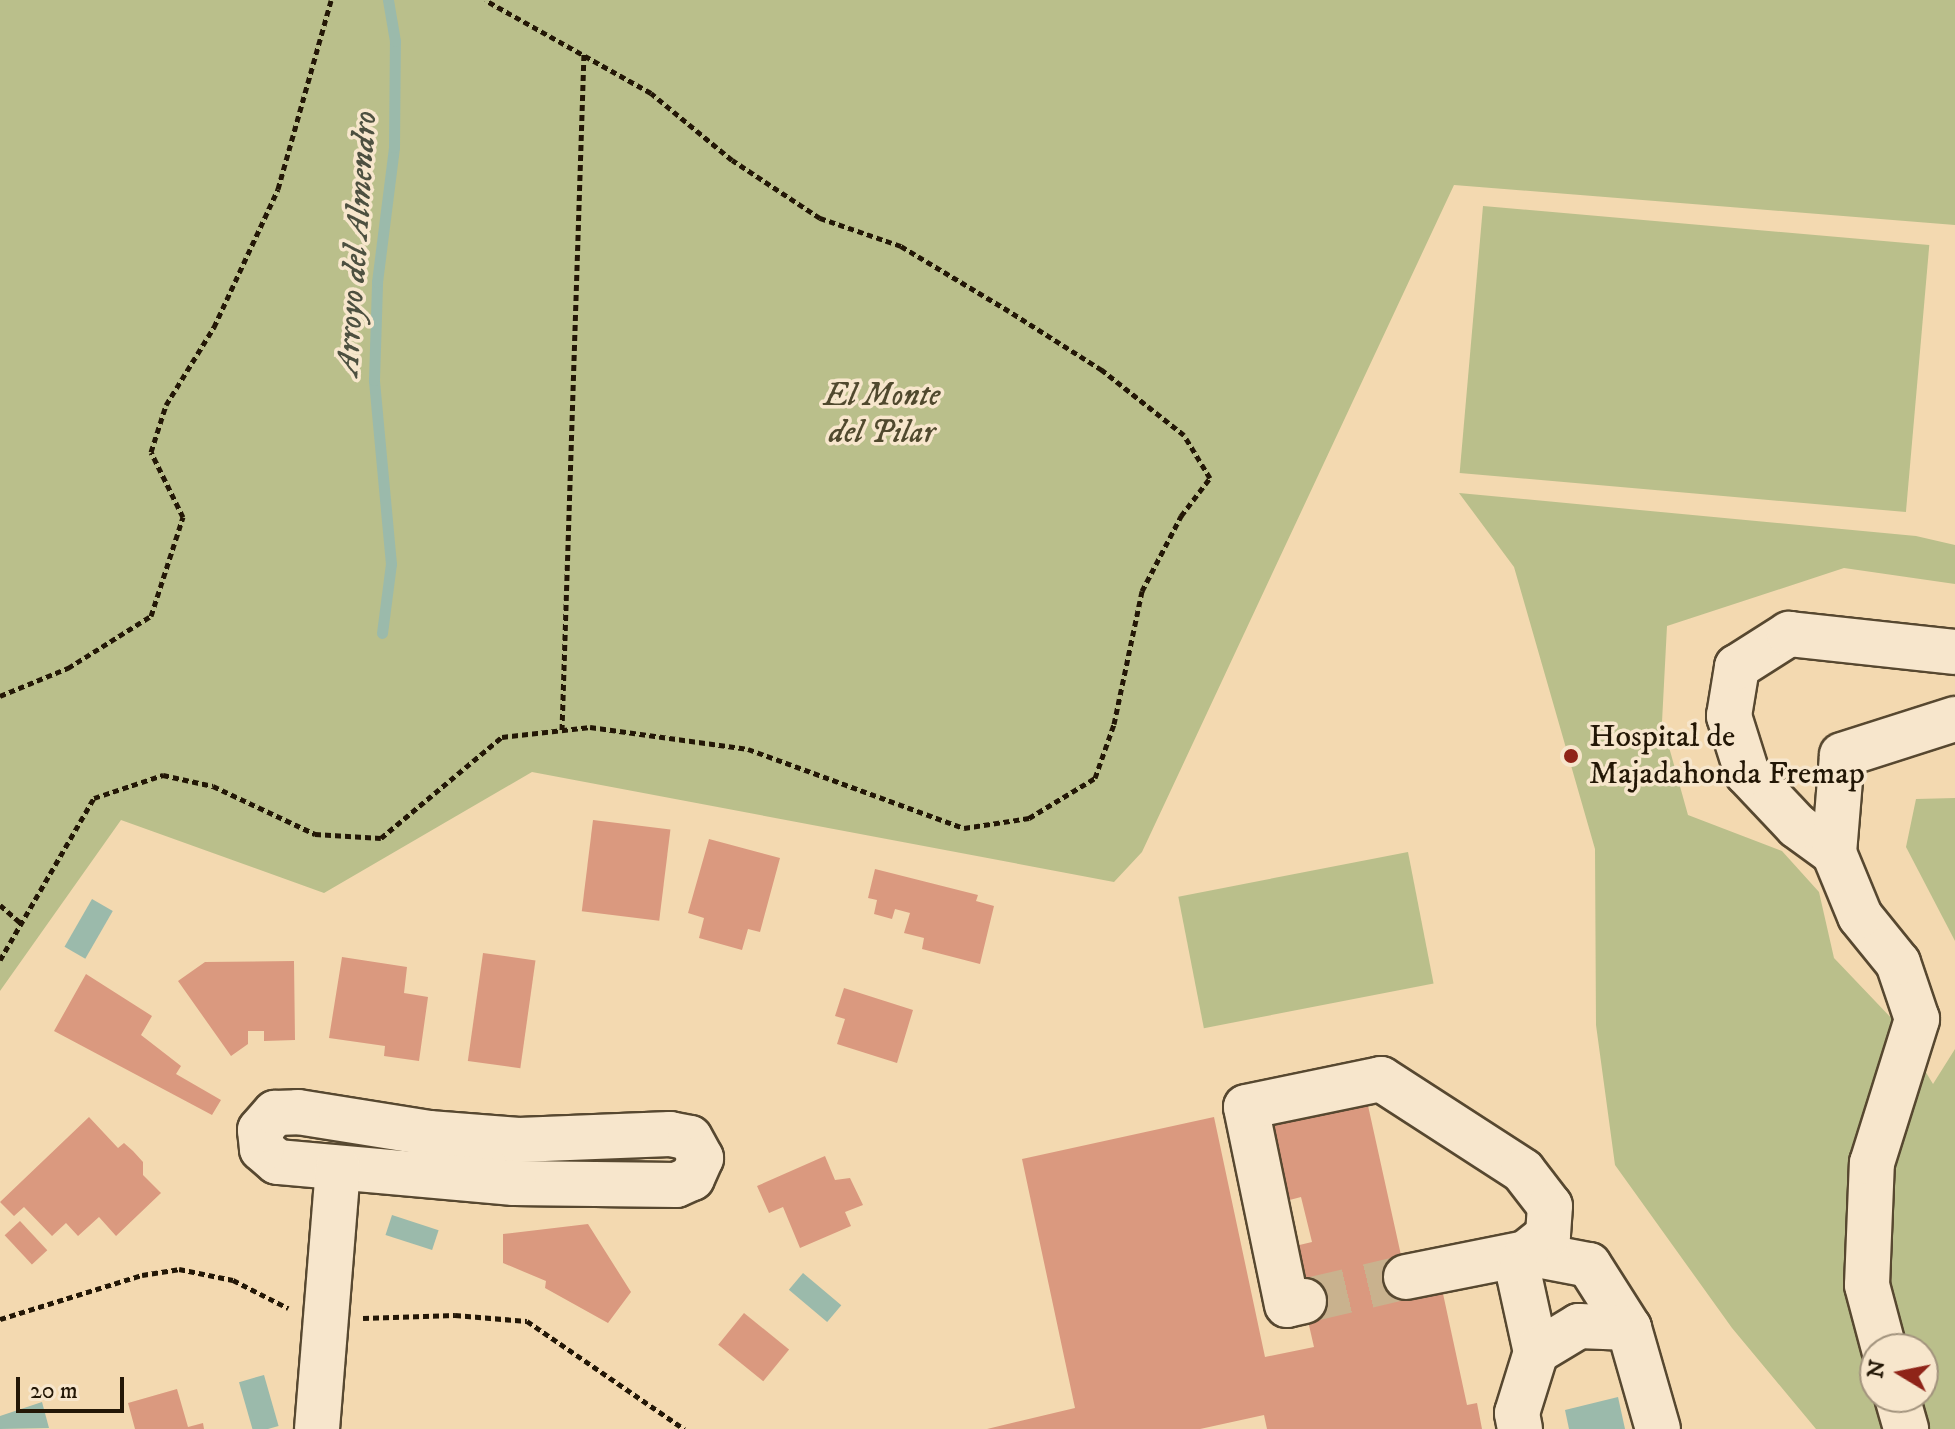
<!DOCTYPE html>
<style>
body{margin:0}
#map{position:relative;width:1955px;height:1429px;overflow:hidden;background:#f3d9b0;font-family:"IM FELL DW Pica",serif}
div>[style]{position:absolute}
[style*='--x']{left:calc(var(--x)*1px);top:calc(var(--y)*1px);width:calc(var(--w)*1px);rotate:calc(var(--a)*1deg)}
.green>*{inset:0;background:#babf8b;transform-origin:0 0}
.water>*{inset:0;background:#9bbaab;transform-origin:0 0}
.stream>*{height:11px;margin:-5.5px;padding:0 5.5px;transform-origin:5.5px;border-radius:5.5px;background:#9bbaab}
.building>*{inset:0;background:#da997f;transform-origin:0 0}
.minor-tunnel>*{height:44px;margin-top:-22px;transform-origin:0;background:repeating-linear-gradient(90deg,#c9b28e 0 44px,transparent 0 66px)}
.path>*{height:5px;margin-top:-2.5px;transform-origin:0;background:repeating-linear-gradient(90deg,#231706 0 6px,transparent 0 10px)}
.roads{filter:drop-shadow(2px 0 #574830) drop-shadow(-2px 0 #574830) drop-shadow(0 2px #574830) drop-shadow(0 -2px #574830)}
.minor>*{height:44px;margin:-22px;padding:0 22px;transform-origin:22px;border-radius:22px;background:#f7e6cc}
.dots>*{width:22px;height:22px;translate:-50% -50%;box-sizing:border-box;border:4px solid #f7e6cc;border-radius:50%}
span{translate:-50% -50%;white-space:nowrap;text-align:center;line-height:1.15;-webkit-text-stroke:7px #f7e6cc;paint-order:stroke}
.park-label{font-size:32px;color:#50492e;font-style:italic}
.poi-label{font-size:32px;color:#231706}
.left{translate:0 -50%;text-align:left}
.water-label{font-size:34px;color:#4d5040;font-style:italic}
.north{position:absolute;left:1859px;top:1333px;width:80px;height:80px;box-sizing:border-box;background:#f7e6cc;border:2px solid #a2937d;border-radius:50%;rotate:280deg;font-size:22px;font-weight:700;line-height:32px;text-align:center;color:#231706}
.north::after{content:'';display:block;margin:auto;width:28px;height:36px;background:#8f2418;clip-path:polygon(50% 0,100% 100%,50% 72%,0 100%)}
.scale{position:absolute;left:16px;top:1377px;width:108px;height:36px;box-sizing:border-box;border:4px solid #231706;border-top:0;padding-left:10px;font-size:24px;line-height:28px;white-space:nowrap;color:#231706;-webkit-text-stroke:6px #f7e6cc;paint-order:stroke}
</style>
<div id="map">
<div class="green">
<i style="clip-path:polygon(0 0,1955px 0,1955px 225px,1454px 185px,1142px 852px,1114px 882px,532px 772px,324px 893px,121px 820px,0 991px)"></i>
<i style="left:1483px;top:206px;width:448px;height:268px;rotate:5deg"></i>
<i style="clip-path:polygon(evenodd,1459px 493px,1916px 536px,1955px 545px,1955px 584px,1844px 568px,1667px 626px,1662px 722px,1688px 815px,1782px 851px,1819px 892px,1834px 958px,1896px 1023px,1933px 1084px,1955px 1049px,1955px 1429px,1816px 1429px,1732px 1328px,1615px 1165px,1596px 1025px,1595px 849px,1514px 567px,1459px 493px,1875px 1349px,1923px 1349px,1923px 1397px,1875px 1397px,1875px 1349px)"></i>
<i style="clip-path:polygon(1955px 798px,1955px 941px,1906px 847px,1916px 799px)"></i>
<i style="left:1408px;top:852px;width:134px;height:234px;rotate:79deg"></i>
</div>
<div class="water">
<i style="left:92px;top:899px;width:24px;height:55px;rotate:30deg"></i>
<i style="left:392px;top:1215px;width:49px;height:21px;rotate:18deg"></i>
<i style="left:803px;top:1273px;width:50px;height:22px;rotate:40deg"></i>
<i style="left:264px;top:1375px;width:53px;height:26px;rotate:74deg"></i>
<i style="clip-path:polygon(1618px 1397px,1625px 1429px,1569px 1429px,1565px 1410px)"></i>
<i style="clip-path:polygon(42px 1402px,49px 1428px,0 1429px,0 1416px)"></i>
</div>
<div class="stream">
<i style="--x:382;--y:633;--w:70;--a:-82.6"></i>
<i style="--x:391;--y:564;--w:185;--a:-95.3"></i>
<i style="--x:374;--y:380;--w:98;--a:-88.2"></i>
<i style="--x:377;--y:282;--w:136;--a:-82.8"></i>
<i style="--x:394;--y:147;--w:106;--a:-89.5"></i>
<i style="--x:395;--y:41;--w:42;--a:-99.7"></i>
</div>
<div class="building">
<i style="left:593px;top:820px;width:78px;height:92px;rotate:7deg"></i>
<i style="clip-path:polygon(709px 839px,780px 858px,760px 932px,748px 929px,742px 950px,699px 938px,704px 918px,688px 913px)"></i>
<i style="clip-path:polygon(875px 869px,978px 895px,976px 901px,994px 906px,980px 964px,922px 949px,924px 938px,904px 933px,910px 913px,895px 909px,892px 919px,874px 914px,877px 900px,868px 898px)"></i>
<i style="left:483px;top:953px;width:53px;height:109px;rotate:8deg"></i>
<i style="clip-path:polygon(342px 957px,407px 967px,404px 993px,428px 997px,419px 1061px,384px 1056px,385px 1046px,329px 1038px)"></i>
<i style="clip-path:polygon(294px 961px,295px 1040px,264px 1041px,264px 1031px,248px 1031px,248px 1044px,231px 1056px,178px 981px,205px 962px)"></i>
<i style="clip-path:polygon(86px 974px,152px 1016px,141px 1035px,181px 1066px,176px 1074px,221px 1100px,212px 1115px,54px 1031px)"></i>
<i style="clip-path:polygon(844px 988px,913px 1010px,897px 1063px,837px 1044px,845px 1019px,835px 1016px)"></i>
<i style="clip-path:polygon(1367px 1101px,1410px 1296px,1442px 1289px,1467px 1405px,1477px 1403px,1482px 1429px,1267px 1429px,1264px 1415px,1200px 1429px,987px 1429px,1075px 1408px,1022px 1159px,1214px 1117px,1265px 1357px,1314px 1347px,1291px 1247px,1312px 1242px,1301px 1197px,1282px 1202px,1264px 1123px)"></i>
<i style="clip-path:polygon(89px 1117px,118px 1148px,124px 1143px,133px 1151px,143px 1162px,143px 1175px,161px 1193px,116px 1236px,99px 1217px,78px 1236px,66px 1223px,52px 1236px,24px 1207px,14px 1216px,0 1202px)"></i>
<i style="clip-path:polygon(825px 1156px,835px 1180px,850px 1178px,863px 1205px,845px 1212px,851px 1226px,800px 1248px,783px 1207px,769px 1213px,757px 1186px)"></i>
<i style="left:20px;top:1221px;width:40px;height:21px;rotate:47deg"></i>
<i style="clip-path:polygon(588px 1224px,631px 1292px,608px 1323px,545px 1288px,546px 1281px,503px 1263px,503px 1234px)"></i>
<i style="left:744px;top:1313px;width:58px;height:41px;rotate:39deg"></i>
<i style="clip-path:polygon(177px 1389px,188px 1427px,203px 1423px,204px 1429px,135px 1429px,128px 1403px)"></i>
</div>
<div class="minor-tunnel">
<i style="--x:1304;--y:1301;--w:105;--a:-13.2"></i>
</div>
<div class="path">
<i style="--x:0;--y:696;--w:74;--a:-22.4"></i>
<i style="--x:68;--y:668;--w:98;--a:-32.1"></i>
<i style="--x:151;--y:616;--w:104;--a:-72.1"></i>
<i style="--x:183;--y:517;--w:72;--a:-116.2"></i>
<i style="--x:151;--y:452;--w:49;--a:-72.3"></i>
<i style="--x:166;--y:405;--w:92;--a:-58.4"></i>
<i style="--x:214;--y:327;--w:152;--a:-65.1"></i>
<i style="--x:278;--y:189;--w:196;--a:-74.3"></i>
<i style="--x:562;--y:730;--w:676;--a:-88.14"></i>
<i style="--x:0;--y:905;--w:28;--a:41"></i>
<i style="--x:0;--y:960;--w:187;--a:-59.9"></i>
<i style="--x:94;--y:798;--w:73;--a:-18.4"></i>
<i style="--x:163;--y:775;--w:51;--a:12.4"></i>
<i style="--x:213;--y:786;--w:113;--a:25.2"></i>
<i style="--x:315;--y:834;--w:66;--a:3.5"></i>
<i style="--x:381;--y:838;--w:158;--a:-39.9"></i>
<i style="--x:502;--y:737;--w:89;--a:-6.5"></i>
<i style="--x:590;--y:727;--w:160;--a:7.9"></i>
<i style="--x:748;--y:749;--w:230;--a:20.1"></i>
<i style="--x:964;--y:828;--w:66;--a:-8.7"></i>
<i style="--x:1029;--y:818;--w:77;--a:-31.2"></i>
<i style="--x:1095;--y:778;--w:57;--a:-70.6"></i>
<i style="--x:1114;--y:724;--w:136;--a:-78.1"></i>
<i style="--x:1142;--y:591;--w:85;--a:-62.5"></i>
<i style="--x:1181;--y:516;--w:48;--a:-52.7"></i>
<i style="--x:1210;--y:478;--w:50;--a:-121.2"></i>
<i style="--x:1184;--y:435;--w:105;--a:-141.6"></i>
<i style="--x:1102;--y:370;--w:110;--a:-147.6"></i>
<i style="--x:1009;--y:311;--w:126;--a:-149"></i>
<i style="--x:901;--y:246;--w:86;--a:-160.9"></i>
<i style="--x:820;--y:218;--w:105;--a:-146.6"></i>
<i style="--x:732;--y:160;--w:105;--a:-140.4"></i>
<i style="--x:651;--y:93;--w:190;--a:-150.7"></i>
<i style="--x:363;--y:1318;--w:92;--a:-1.9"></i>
<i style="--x:455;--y:1315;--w:72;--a:4.8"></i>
<i style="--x:527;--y:1321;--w:191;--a:34.5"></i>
<i style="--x:0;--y:1319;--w:149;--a:-17.2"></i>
<i style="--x:142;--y:1275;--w:37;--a:-9"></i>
<i style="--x:179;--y:1269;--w:55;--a:11.5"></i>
<i style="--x:233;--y:1280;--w:62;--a:27"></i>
</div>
<div class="roads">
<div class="minor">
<i style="--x:1834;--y:853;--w:46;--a:-143.9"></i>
<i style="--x:1797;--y:826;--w:73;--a:-133.3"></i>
<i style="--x:1747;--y:773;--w:60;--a:-107.5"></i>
<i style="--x:1729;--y:716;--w:50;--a:-80.7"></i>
<i style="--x:1737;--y:667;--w:62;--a:-32.4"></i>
<i style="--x:1789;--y:634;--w:167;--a:6.2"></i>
<i style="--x:298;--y:1112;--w:133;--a:9.1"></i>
<i style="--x:429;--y:1133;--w:90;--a:4.4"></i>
<i style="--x:519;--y:1140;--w:151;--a:-2.3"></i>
<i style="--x:670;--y:1134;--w:20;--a:11"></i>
<i style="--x:690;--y:1138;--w:23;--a:61"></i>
<i style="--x:701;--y:1158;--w:22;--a:114"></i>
<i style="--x:692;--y:1178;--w:17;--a:156"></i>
<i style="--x:676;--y:1185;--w:162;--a:-179.3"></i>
<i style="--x:514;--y:1183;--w:238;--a:-174.9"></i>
<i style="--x:277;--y:1162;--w:20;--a:-139"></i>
<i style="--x:262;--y:1149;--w:19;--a:-96"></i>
<i style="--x:260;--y:1130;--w:23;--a:-49"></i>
<i style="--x:275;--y:1113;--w:23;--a:-2"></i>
<i style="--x:1406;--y:1277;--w:122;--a:-11.3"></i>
<i style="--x:1526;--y:1253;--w:64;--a:10.8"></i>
<i style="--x:1589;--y:1265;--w:75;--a:57.6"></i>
<i style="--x:1304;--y:1301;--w:17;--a:167"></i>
<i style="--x:1287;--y:1305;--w:202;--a:-101.7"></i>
<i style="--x:1246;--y:1107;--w:138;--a:-11.7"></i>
<i style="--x:1381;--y:1079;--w:169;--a:32.9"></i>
<i style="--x:1523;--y:1171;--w:44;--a:52.4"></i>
<i style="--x:1550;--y:1206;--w:29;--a:94"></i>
<i style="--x:1548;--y:1235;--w:28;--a:141"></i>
<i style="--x:1526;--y:1253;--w:23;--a:108"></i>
<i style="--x:1519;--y:1275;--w:79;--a:77.6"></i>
<i style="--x:1884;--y:1349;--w:66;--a:-104.9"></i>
<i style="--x:1867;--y:1285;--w:122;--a:-87.7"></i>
<i style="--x:1872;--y:1163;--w:151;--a:-72.6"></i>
<i style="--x:1917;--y:1019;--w:59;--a:-108.7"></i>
<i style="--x:1898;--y:963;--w:60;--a:-129"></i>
<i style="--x:1860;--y:916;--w:68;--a:-112.4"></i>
<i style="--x:1834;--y:853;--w:98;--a:-85.3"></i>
<i style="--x:1842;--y:755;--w:119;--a:-17.7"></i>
<i style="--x:1897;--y:1397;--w:33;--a:74"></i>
<i style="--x:317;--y:1429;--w:262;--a:-85.4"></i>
<i style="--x:1520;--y:1429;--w:16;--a:-101"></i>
<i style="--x:1517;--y:1413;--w:64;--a:-72.7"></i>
<i style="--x:1536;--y:1352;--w:50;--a:-31.2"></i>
<i style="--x:1579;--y:1326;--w:50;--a:2.3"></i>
<i style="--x:1629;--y:1328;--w:105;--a:74"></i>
</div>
</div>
<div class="dots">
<i style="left:1571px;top:756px;background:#8f2418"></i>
</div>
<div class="park-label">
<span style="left:882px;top:415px">El Monte<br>del Pilar</span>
</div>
<div class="poi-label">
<span class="left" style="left:1589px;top:756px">Hospital de<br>Majadahonda Fremap</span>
</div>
<div class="water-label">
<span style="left:357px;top:243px;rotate:-86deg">Arroyo del Almendro</span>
</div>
<div class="north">N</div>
<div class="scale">20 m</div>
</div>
